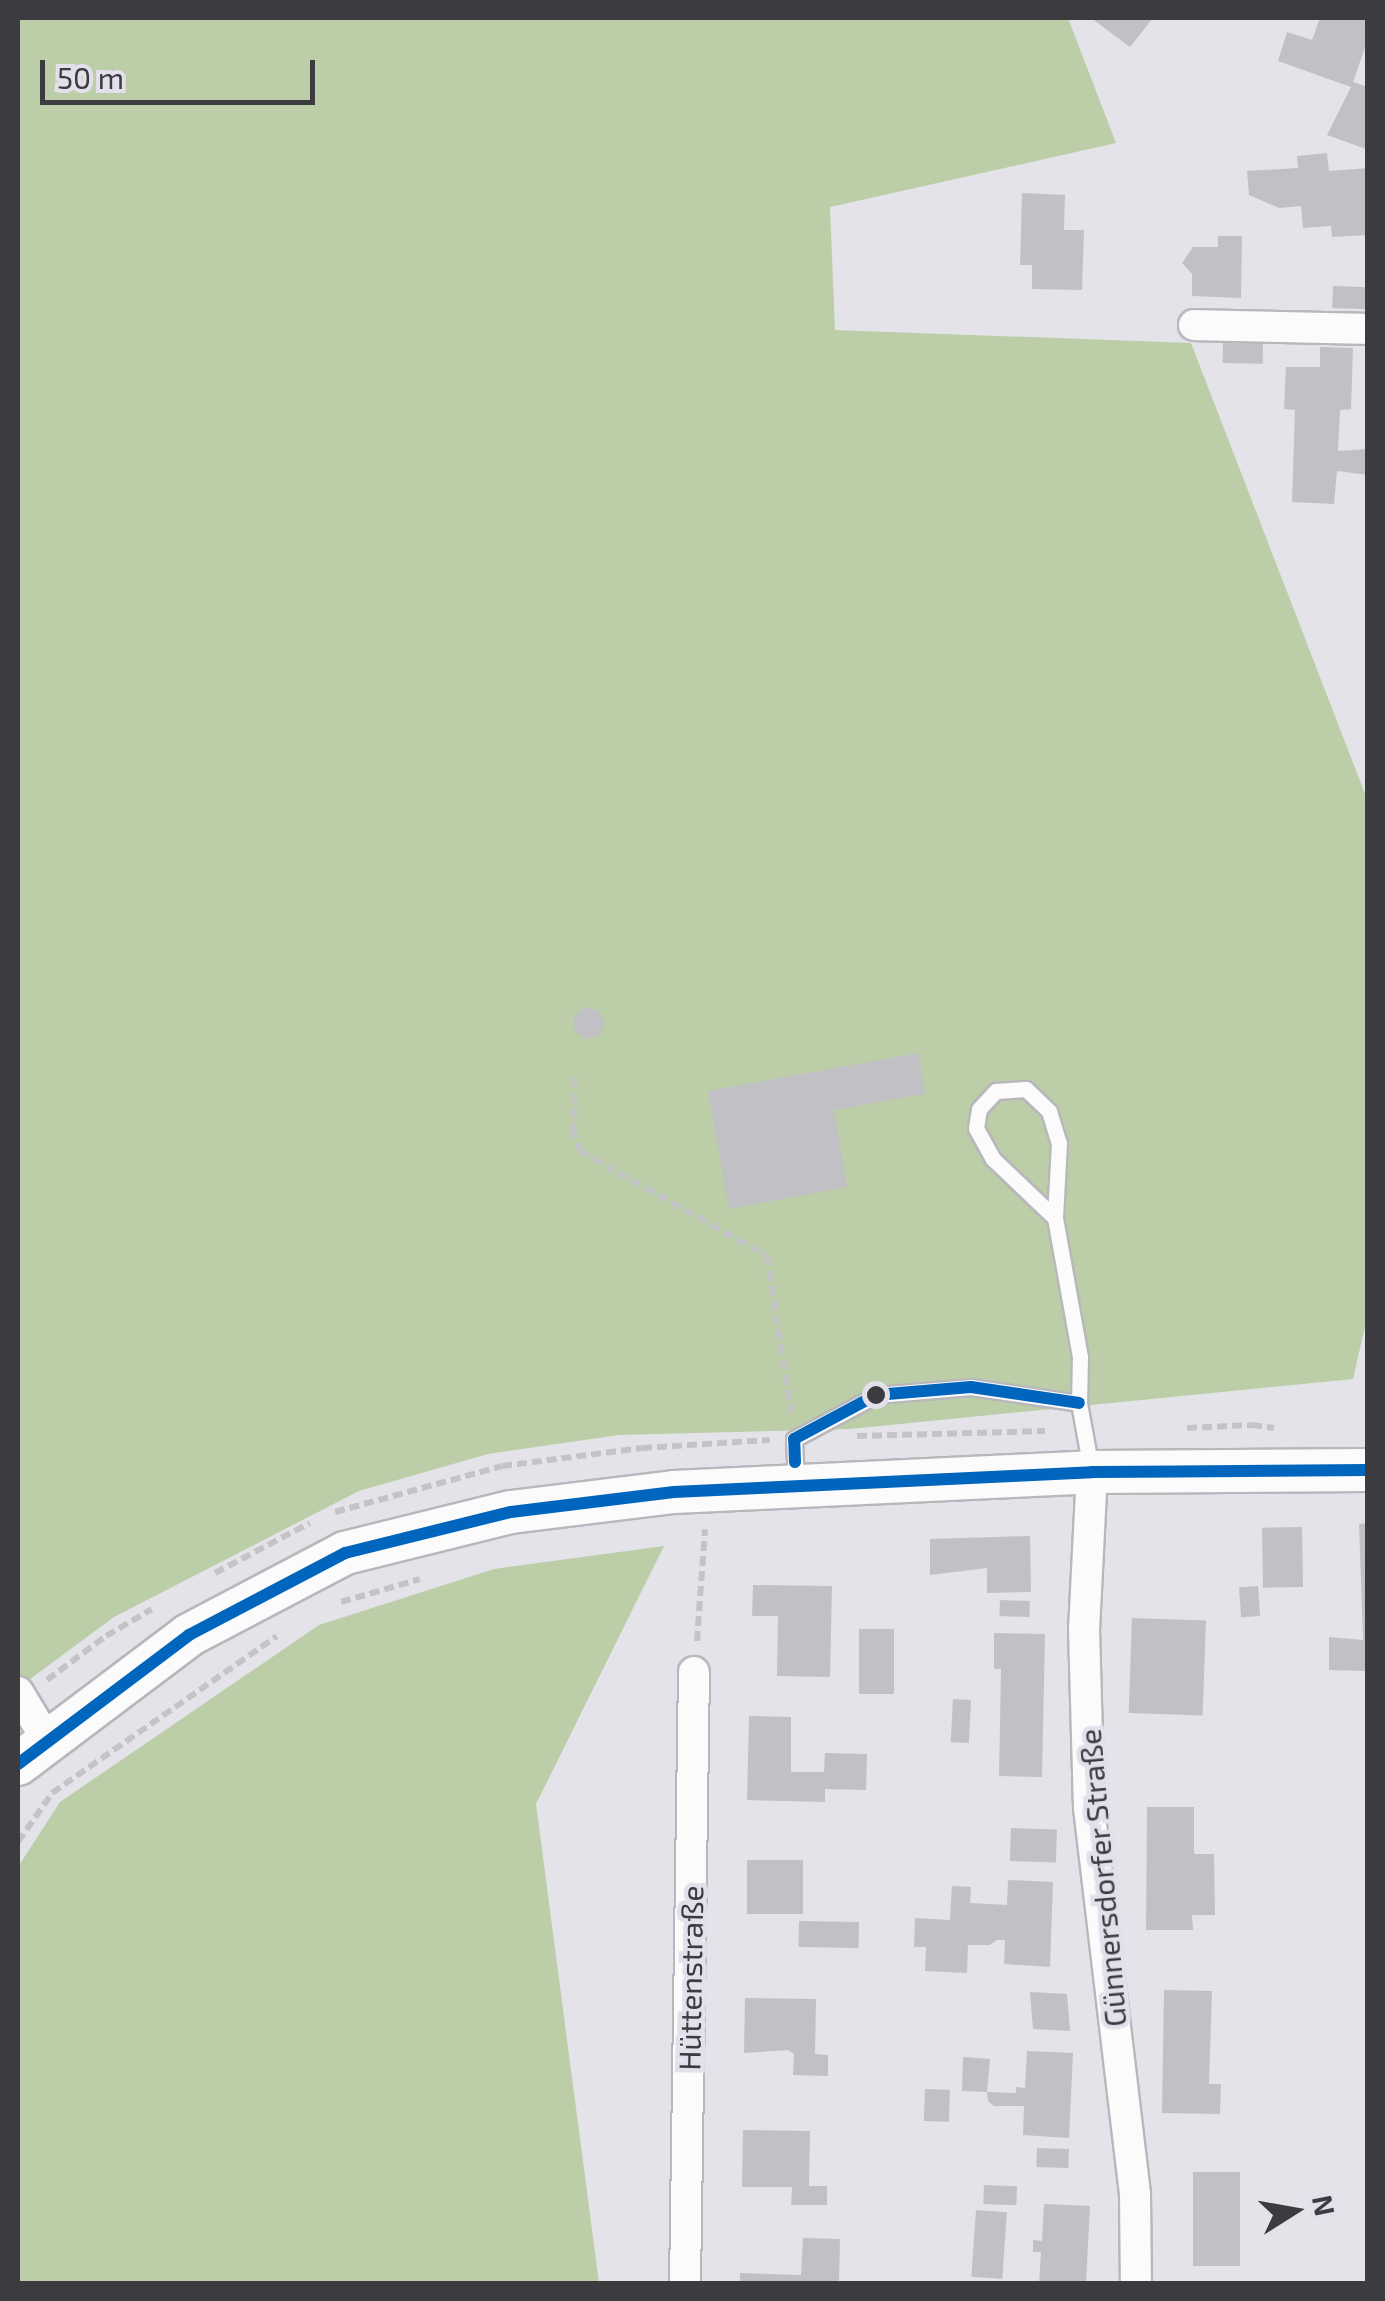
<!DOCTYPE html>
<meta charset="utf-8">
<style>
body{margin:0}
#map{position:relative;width:1385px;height:2301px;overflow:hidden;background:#e4e3e9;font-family:"Exo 2",sans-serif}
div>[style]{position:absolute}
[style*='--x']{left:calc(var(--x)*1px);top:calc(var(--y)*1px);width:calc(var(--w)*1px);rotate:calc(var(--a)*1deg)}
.forest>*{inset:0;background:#bbcea7}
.building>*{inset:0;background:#c1c0c5;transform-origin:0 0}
.path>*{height:6px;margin-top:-3px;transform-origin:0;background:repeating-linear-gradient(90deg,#c4c3c5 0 10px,transparent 0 15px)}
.roads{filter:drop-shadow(2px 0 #b8b7bc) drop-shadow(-2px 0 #b8b7bc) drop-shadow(0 2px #b8b7bc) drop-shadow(0 -2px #b8b7bc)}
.lane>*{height:15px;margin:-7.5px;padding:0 7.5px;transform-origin:7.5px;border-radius:7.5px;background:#fbfbfc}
.street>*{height:30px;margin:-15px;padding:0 15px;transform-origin:15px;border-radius:15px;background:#fbfbfc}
.secondary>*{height:42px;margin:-21px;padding:0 21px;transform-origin:21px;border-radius:21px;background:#fbfbfc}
.bus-1>*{height:12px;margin:-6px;padding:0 6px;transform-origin:6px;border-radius:6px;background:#0065bd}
.dots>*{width:28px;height:28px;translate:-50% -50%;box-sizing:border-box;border:5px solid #e3e0ec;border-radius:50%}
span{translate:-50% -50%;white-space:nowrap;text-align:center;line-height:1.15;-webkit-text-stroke:9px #e3e0ec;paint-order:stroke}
.street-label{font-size:30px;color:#3c3b3f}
.frame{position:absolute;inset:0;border:20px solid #3c3b3f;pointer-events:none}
.north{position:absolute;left:1245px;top:2161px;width:100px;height:100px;-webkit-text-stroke:8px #e3e0ec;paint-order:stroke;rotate:79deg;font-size:28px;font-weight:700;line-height:40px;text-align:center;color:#3c3b3f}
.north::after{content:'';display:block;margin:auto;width:35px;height:45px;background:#3c3b3f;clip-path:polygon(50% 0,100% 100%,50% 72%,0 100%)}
.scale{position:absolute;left:40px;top:60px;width:275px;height:45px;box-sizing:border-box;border:5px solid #3c3b3f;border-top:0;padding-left:12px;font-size:30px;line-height:35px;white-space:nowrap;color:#3c3b3f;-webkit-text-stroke:8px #e3e0ec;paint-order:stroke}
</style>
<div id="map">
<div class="forest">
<i style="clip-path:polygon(18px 18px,1068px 18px,1116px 143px,830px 207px,835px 330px,1191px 343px,1367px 799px,1368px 1313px,1353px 1379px,850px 1429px,619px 1435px,488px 1454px,359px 1491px,114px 1617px,18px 1688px)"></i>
<i style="clip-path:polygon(664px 1546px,536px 1804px,599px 2283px,18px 2283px,18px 1867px,60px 1802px,319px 1625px,494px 1569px)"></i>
</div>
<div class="building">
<i style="clip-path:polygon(1091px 18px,1153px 18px,1130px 47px)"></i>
<i style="clip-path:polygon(1320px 18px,1368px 18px,1368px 39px,1353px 82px,1368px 87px,1366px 149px,1327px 135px,1351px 87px,1278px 61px,1287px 32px,1312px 40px)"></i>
<i style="clip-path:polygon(1327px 153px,1329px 171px,1368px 168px,1368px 235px,1332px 237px,1331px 226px,1303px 228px,1301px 206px,1279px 208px,1249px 195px,1247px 171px,1298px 168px,1297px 156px)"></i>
<i style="clip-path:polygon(1022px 193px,1065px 195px,1064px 230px,1084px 230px,1082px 290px,1032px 289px,1032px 265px,1020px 265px)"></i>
<i style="clip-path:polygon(1218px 236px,1242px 236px,1241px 298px,1192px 296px,1192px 274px,1182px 263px,1193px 247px,1218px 247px)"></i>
<i style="left:1333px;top:286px;width:35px;height:22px;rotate:2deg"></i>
<i style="left:1223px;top:343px;width:40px;height:20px;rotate:1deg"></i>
<i style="clip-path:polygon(1320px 347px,1353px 348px,1351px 409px,1340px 410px,1338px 451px,1368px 449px,1368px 475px,1337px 471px,1334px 504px,1292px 502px,1295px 410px,1284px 409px,1286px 367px,1320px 367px)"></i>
<i style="clip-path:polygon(585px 1007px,599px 1011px,605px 1024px,598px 1036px,585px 1039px,574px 1030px,574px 1016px)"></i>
<i style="clip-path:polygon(918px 1053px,925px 1094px,834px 1110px,847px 1187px,729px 1209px,708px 1091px)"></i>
<i style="clip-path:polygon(1368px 1523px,1366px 1671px,1329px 1670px,1329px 1637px,1363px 1640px,1359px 1524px)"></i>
<i style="left:1302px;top:1527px;width:60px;height:40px;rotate:89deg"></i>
<i style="clip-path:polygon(1030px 1536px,1031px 1592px,987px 1593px,987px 1568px,930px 1575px,930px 1539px)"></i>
<i style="clip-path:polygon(753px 1585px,832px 1586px,830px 1677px,777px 1676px,778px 1616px,752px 1616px)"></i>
<i style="left:1258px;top:1586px;width:30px;height:19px;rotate:86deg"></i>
<i style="left:1000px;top:1600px;width:30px;height:16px;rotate:2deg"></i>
<i style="left:1132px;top:1618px;width:74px;height:95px;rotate:2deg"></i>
<i style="left:859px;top:1629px;width:35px;height:65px"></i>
<i style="clip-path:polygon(994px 1633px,1045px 1634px,1042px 1777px,999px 1776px,1001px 1669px,994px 1669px)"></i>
<i style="left:953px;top:1699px;width:18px;height:43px;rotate:3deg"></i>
<i style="clip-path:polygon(749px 1716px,791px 1717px,791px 1772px,824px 1772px,825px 1753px,867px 1754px,866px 1790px,825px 1789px,825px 1802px,747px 1800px)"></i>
<i style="clip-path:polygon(1147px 1807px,1194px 1807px,1194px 1854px,1214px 1854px,1215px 1915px,1192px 1915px,1193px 1930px,1146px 1930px)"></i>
<i style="left:1011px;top:1828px;width:46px;height:33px;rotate:2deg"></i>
<i style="left:747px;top:1860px;width:56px;height:54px"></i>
<i style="clip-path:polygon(1008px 1880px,1053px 1882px,1050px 1967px,1004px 1964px,1005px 1940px,997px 1940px,990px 1945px,968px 1945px,967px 1973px,925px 1971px,926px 1947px,914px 1947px,915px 1918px,950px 1920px,952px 1886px,971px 1887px,970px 1903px,1007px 1905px)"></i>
<i style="left:799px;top:1921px;width:60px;height:26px;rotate:1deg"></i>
<i style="clip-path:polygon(1164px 1990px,1212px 1991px,1209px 2084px,1221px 2084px,1220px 2114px,1162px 2113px)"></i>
<i style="clip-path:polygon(1030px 1992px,1067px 1994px,1070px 2031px,1033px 2029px)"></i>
<i style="clip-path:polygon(745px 1998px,816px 1999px,815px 2054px,828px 2055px,828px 2076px,793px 2075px,794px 2054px,788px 2050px,744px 2053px)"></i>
<i style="clip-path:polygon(1027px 2051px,1073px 2053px,1069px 2138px,1023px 2135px,1024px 2106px,994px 2106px,988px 2101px,987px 2092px,962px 2091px,963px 2057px,990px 2059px,987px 2092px,1016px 2093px,1016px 2087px,1025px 2088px)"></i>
<i style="left:925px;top:2089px;width:25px;height:32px;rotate:2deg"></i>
<i style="clip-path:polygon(743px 2130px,810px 2131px,809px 2186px,827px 2186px,827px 2205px,791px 2205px,792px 2187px,742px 2187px)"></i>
<i style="left:1037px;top:2148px;width:32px;height:19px;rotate:2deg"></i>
<i style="left:1193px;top:2172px;width:47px;height:94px"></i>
<i style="left:984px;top:2185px;width:33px;height:19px;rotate:2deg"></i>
<i style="clip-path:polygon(1044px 2204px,1090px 2206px,1086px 2284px,1039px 2284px,1041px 2252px,1033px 2252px,1033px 2240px,1042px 2241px)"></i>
<i style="left:976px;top:2210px;width:31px;height:67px;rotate:4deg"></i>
<i style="clip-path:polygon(803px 2238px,840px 2239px,839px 2284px,740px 2284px,740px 2273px,801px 2275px)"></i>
</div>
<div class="path">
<i style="--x:575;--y:1078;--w:51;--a:92.2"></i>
<i style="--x:573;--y:1129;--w:23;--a:72"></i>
<i style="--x:580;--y:1151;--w:214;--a:29.3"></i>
<i style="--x:767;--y:1256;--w:159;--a:81.3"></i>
<i style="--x:1187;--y:1428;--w:65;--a:-2.6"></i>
<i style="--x:1252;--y:1425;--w:22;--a:8"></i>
<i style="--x:857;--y:1436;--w:188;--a:-1.5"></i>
<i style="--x:335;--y:1512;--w:173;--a:-15.4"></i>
<i style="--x:502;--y:1466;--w:141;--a:-7.3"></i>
<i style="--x:642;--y:1448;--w:128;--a:-3.6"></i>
<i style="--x:215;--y:1573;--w:107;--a:-27.8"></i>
<i style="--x:341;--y:1602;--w:82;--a:-16.2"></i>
<i style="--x:697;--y:1641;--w:112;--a:-85.9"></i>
<i style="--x:47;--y:1680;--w:74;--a:-36.7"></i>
<i style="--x:106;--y:1636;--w:53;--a:-30.4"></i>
<i style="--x:18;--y:1842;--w:60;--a:-55.2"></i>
<i style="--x:52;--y:1793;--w:274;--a:-34.9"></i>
</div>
<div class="roads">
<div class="lane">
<i style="--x:1055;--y:1218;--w:86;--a:-136.4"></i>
<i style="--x:993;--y:1159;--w:35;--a:-119"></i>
<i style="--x:976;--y:1128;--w:19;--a:-81"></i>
<i style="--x:979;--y:1109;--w:25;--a:-47"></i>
<i style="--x:996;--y:1091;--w:30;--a:-4"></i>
<i style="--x:1026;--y:1089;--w:32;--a:44"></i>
<i style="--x:1049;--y:1111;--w:34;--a:73"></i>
<i style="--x:1059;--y:1143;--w:75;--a:93.1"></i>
<i style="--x:1055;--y:1218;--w:141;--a:79.8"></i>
<i style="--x:1080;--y:1357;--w:46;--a:91.2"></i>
<i style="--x:1079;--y:1403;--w:67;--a:79.7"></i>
<i style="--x:796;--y:1482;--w:43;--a:-92.7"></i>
<i style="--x:794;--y:1439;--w:93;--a:-28.2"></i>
<i style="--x:876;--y:1395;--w:95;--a:-4.8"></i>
<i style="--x:971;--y:1387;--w:109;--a:8.4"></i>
</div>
<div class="street">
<i style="--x:1194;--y:325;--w:174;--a:1.3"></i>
<i style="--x:1092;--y:1472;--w:157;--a:92.9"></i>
<i style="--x:1084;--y:1629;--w:179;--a:88.4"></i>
<i style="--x:1089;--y:1808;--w:389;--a:83.2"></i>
<i style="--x:1135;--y:2194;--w:90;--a:89.4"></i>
<i style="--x:18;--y:1692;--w:56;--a:58.9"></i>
<i style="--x:685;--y:2284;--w:612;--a:-89.16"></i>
</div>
<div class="secondary">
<i style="--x:18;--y:1764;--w:214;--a:-37"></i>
<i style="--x:189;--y:1635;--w:176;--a:-27.7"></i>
<i style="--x:345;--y:1553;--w:171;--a:-13.9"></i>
<i style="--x:511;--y:1512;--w:164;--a:-7"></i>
<i style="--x:674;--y:1492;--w:418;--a:-2.7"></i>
<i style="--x:1092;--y:1472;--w:276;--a:-0.4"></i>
</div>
</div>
<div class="bus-1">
<i style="--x:795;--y:1462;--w:23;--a:-92"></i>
<i style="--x:794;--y:1439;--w:93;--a:-28.2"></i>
<i style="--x:876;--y:1395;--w:95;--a:-4.8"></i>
<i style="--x:971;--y:1387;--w:109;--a:8.4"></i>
<i style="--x:18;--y:1764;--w:214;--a:-37"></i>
<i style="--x:189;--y:1635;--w:176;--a:-27.7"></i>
<i style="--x:345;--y:1553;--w:171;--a:-13.9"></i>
<i style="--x:511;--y:1512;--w:164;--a:-7"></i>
<i style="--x:674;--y:1492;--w:418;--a:-2.7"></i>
<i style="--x:1092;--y:1472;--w:276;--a:-0.4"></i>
</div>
<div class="dots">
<i style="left:876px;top:1395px;background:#3c3b3f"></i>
</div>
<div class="street-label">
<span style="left:1102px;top:1878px;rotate:-95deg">Günnersdorfer Straße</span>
<span style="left:690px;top:1978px;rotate:-89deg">Hüttenstraße</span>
</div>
<div class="frame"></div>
<div class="north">N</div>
<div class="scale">50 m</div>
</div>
